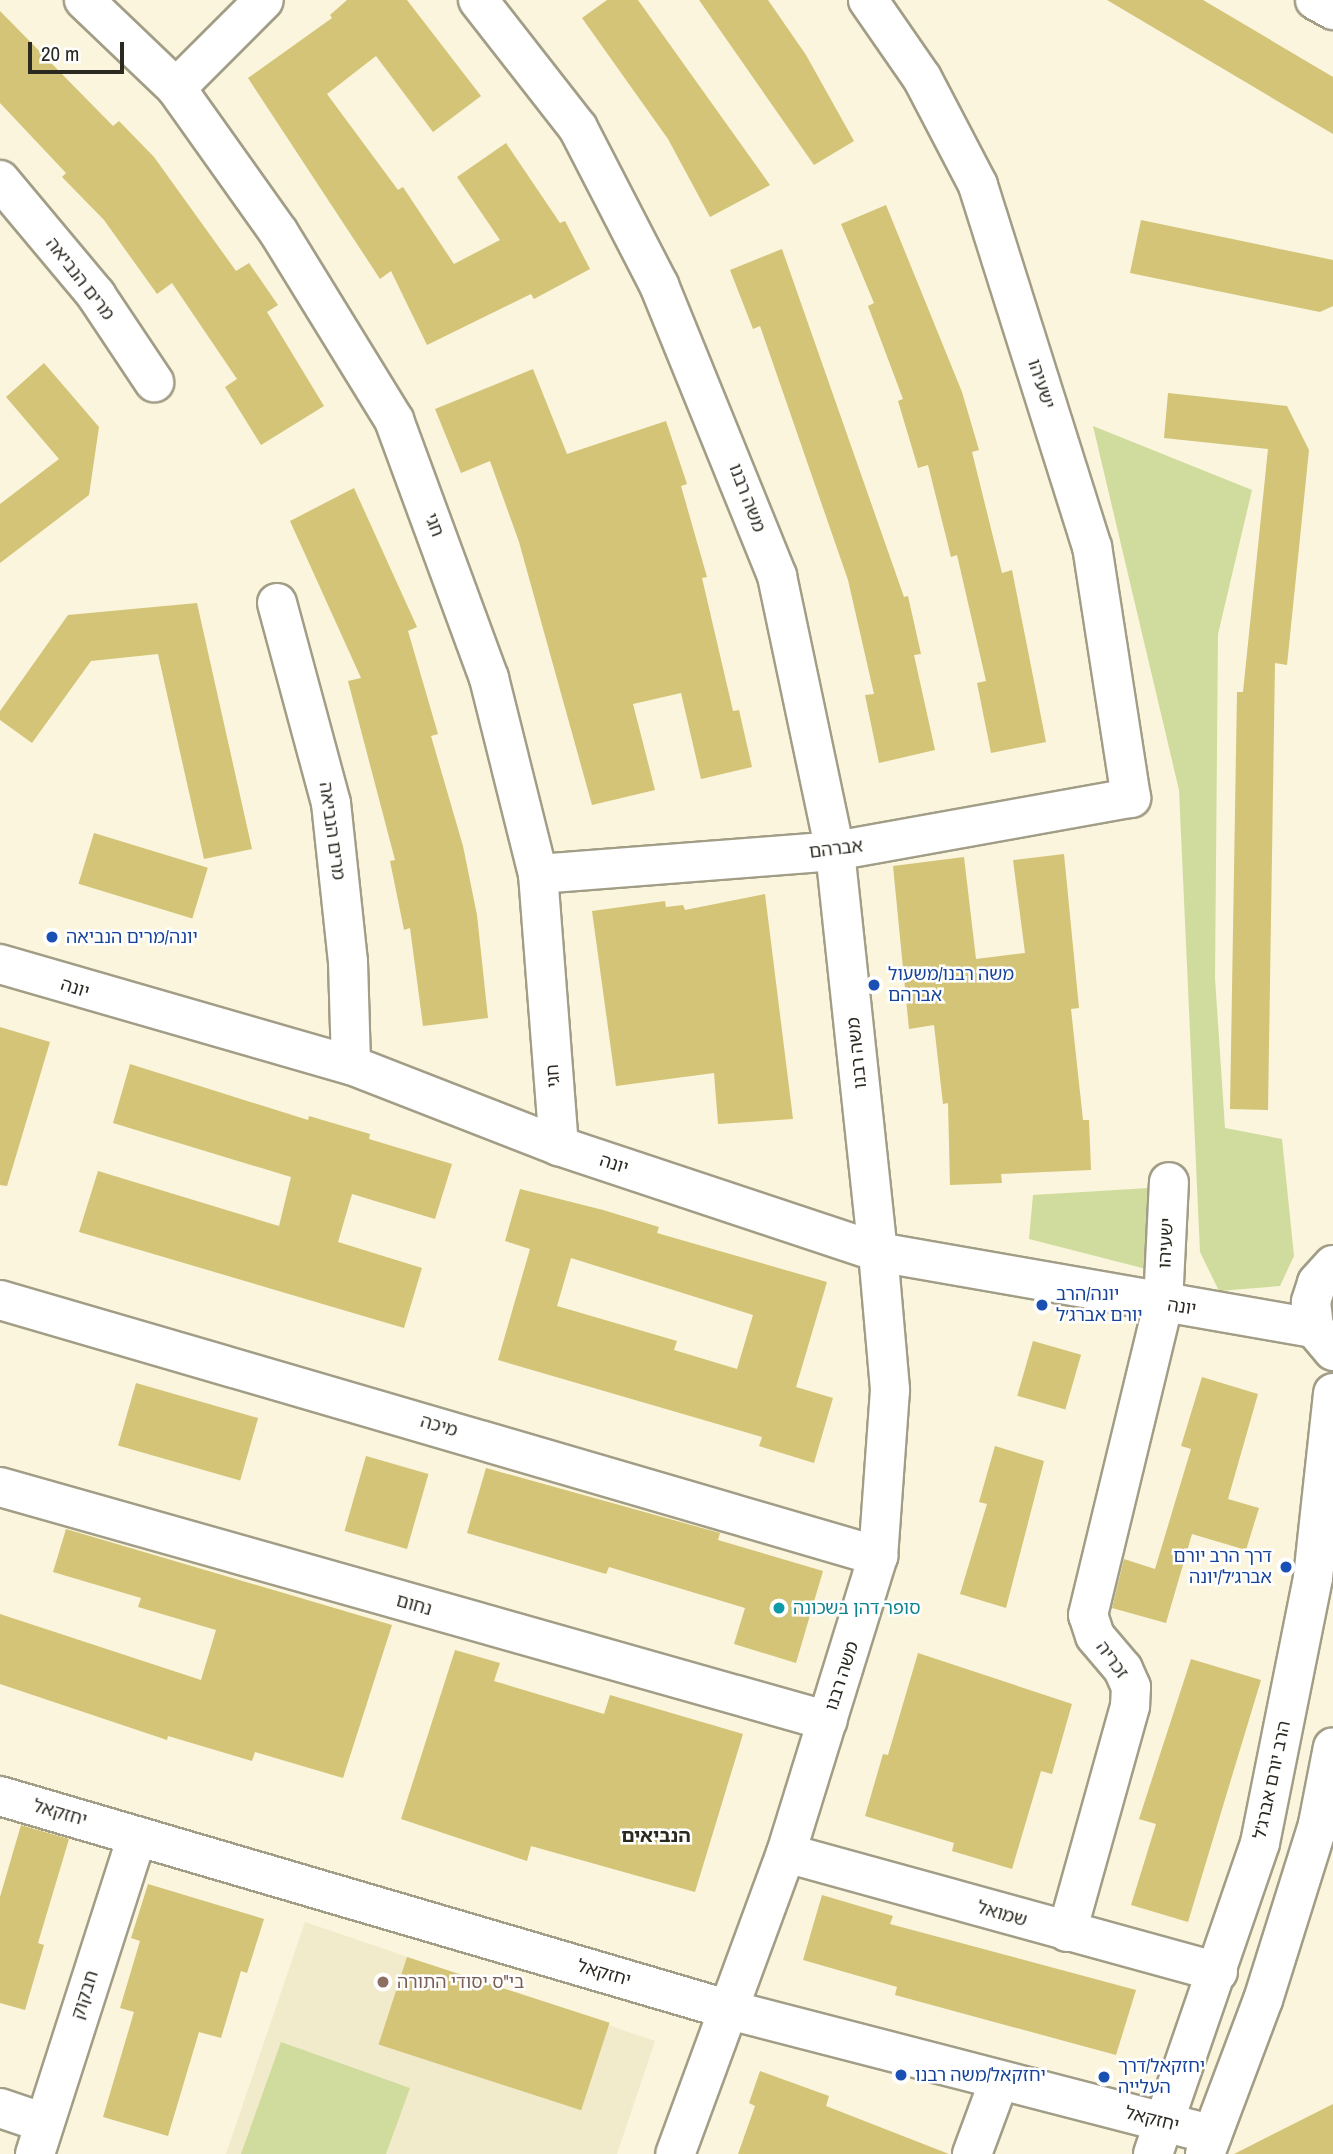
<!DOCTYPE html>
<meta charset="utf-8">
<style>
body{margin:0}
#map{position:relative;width:1333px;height:2154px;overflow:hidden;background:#faf5dc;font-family:"Archivo Narrow","Noto Sans Hebrew",sans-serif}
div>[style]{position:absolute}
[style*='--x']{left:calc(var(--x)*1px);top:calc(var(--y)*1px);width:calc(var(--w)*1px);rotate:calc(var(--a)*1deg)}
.built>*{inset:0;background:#f1ebcb}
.green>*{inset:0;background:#d0dc9d}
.building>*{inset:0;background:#d3c478;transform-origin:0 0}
.roads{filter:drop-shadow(2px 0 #a29d86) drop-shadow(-2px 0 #a29d86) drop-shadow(0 2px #a29d86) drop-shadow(0 -2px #a29d86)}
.minor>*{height:38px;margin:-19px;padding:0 19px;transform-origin:19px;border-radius:19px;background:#fff}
.major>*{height:38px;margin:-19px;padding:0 19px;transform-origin:19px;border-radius:19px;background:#fff}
.dots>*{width:19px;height:19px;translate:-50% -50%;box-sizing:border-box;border:4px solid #fff;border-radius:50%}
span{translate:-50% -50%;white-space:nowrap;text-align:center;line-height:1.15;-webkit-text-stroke:5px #fff;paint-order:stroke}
.street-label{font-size:18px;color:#2b2920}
.transit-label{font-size:18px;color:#164399}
.left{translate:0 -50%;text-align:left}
.right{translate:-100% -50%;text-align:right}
.culture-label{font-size:18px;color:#0d838f}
.education-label{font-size:18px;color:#785e54}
.neighbourhood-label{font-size:19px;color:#2b2920;font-weight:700}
.scale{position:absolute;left:28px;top:42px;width:96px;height:32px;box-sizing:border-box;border:4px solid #2b2920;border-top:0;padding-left:9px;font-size:21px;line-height:24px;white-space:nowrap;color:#2b2920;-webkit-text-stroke:5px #fff;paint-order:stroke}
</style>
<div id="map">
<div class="built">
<i style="clip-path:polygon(305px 1922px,655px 2041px,617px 2154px,226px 2154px)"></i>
</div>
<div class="green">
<i style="clip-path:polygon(1093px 426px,1252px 490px,1218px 634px,1215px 978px,1225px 1128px,1282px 1139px,1294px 1256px,1280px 1286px,1219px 1291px,1200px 1252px,1179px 790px)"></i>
<i style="clip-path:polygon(1149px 1188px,1158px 1272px,1029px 1239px,1033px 1195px)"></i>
<i style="clip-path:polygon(281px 2042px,410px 2088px,386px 2154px,241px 2154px)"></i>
</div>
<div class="building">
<i style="clip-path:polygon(347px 0,407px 0,481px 96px,433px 132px,376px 56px,327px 94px,398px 190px,403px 187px,454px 264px,500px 240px,457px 177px,506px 143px,560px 223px,565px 221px,590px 269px,534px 299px,531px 294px,427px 345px,391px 271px,380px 279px,248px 78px,332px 18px,330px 15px)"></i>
<i style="clip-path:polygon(607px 0,638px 0,770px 185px,710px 217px,668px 139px,582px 18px)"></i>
<i style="clip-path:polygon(699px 0,768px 0,806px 55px,854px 141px,814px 165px)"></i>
<i style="clip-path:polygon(1107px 0,1203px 0,1333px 77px,1333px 134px)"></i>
<i style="clip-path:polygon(0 11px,113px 126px,119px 121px,154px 157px,236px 271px,249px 263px,278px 305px,267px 312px,324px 406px,261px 445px,225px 387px,237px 379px,172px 283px,157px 294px,104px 220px,62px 177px,66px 173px,0 103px)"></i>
<i style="clip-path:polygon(886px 205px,962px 392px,979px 450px,972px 452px,1002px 573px,1012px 570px,1046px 742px,991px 753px,977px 683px,986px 681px,957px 555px,951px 557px,928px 465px,918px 468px,898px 401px,903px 399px,868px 306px,874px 303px,841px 224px)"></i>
<i style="clip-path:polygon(1141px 220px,1333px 260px,1333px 306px,1320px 312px,1130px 273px)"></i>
<i style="clip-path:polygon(782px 249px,904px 597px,908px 596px,921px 654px,914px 655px,935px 750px,879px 763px,865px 695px,874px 694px,848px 580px,760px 326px,753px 329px,730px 270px)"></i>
<i style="clip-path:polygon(44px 363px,99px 427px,89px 495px,0 563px,0 504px,59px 459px,6px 397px)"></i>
<i style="clip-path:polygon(533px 369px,567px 454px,666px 421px,687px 484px,681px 486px,707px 577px,702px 578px,733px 711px,739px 710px,752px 767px,701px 779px,681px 693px,633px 704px,655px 790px,592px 805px,519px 542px,490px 461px,461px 473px,435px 409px)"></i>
<i style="clip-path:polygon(1168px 393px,1287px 406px,1309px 450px,1287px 665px,1275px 663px,1268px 1110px,1230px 1109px,1237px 692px,1243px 692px,1268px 449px,1164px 438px)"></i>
<i style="clip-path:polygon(354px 488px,417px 627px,408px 631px,438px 734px,431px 736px,463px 846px,477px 915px,488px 1018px,423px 1026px,410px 928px,404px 930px,390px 861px,395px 860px,348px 681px,361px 678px,290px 521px)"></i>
<i style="clip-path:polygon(197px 603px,252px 849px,204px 859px,158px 654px,91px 661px,32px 743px,0 720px,0 711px,68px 615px)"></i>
<i style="left:94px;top:833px;width:119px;height:53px;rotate:17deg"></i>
<i style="clip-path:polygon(1064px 854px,1079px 1008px,1071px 1009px,1083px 1120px,1089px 1120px,1091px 1170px,1001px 1174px,1002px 1183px,950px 1185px,948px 1103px,943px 1104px,934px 1025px,909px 1029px,893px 866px,964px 857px,976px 959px,1025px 953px,1013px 860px)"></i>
<i style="clip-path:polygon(765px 894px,793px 1119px,718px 1124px,714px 1073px,616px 1086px,592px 911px,665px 901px,666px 907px,683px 905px,685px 910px)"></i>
<i style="clip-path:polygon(0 1027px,50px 1042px,7px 1186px,0 1185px)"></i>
<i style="clip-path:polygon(130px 1064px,308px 1120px,309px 1116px,370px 1134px,369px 1139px,452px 1164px,435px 1219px,352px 1194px,338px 1242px,422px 1268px,404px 1328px,79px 1232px,98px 1171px,279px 1226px,291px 1177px,113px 1123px)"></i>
<i style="clip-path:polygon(evenodd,520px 1189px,603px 1210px,659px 1227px,657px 1233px,827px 1282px,796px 1387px,833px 1398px,814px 1463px,759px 1446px,762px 1437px,498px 1360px,530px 1249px,505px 1241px,520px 1189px,571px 1258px,753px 1315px,737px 1369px,674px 1350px,677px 1341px,557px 1306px,571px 1258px)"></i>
<i style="left:1033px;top:1341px;width:50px;height:57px;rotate:16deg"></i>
<i style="clip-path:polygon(1202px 1377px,1258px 1394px,1228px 1499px,1259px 1508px,1246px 1550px,1192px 1534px,1166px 1623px,1112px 1608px,1124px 1559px,1155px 1569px,1191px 1449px,1181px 1446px)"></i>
<i style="left:136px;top:1383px;width:127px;height:65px;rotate:16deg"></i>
<i style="clip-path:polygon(995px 1446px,1044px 1461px,1006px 1608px,960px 1594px,987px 1504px,979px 1502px)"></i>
<i style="left:366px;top:1456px;width:65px;height:78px;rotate:16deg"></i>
<i style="clip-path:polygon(486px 1468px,720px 1533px,718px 1540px,823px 1571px,796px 1663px,734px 1644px,745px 1608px,609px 1567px,606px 1574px,467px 1533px)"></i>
<i style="clip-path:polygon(66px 1529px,392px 1625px,343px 1778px,255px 1752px,252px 1761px,168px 1736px,167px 1740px,0 1684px,0 1614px,201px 1680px,216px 1630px,138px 1607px,141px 1598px,53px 1572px)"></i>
<i style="clip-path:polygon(455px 1650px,500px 1663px,494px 1681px,604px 1714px,610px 1695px,743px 1734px,695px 1892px,531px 1846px,527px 1861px,401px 1819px)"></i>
<i style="clip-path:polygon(918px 1653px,1072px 1704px,1052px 1774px,1041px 1771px,1012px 1869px,952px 1851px,954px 1843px,865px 1816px,883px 1754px,888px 1755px)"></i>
<i style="clip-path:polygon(1191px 1659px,1261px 1680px,1188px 1922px,1131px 1905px,1156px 1824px,1139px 1819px)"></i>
<i style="clip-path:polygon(21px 1825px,69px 1839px,38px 1943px,44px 1945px,25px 2010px,0 2003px,0 1897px)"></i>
<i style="clip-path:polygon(148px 1884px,264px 1919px,247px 1973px,241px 1971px,221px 2038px,199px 2032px,168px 2136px,103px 2117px,134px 2012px,120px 2008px,140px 1941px,131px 1938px)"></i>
<i style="clip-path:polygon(822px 1895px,893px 1916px,890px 1924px,1136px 1990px,1116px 2055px,895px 1995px,897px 1987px,803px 1960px)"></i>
<i style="left:407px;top:1957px;width:213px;height:92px;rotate:18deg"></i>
<i style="clip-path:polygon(760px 2071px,829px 2096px,826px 2106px,949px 2154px,738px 2154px,755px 2106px,749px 2103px)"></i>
<i style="clip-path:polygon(1333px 2104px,1333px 2154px,1234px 2154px)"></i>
</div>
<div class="roads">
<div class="minor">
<i style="--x:84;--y:0;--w:127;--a:43.7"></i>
<i style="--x:176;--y:88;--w:178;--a:54.6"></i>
<i style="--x:279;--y:233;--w:220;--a:58.4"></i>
<i style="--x:394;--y:420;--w:275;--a:69.8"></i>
<i style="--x:489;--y:678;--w:202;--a:76"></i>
<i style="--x:538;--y:874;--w:273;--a:85.6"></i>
<i style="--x:478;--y:0;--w:162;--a:52"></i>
<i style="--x:578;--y:128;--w:177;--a:62.7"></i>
<i style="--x:659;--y:285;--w:314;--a:67.9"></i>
<i style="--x:777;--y:576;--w:281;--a:78.1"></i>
<i style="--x:835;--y:851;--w:403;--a:83.9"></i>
<i style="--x:878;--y:1252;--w:139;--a:85"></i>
<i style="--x:890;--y:1390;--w:166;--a:94.1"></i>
<i style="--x:878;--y:1556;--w:311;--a:107.2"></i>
<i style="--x:786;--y:1853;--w:321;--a:110.2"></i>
<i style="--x:176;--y:88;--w:124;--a:-45"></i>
<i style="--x:0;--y:180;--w:150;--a:50.1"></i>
<i style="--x:96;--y:295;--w:105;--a:56.3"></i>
<i style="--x:277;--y:603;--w:207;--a:74.9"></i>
<i style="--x:331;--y:803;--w:160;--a:83.9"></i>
<i style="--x:348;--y:962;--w:103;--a:88.3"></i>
<i style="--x:538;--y:874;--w:298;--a:-4.4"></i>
<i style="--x:835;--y:851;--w:301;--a:-10.2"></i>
<i style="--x:1131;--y:798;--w:254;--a:-98.8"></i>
<i style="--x:1092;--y:547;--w:380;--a:-107.5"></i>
<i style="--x:978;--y:185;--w:121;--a:-117.6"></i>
<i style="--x:922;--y:78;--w:95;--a:-124.7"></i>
<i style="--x:0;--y:964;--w:365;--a:16.1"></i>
<i style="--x:351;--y:1065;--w:223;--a:21.3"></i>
<i style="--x:559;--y:1146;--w:336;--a:18.4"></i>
<i style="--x:878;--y:1252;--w:443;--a:9.9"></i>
<i style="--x:1333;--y:1265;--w:24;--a:132"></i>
<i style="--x:1317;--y:1283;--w:20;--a:108"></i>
<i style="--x:1311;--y:1302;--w:26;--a:83"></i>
<i style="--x:1314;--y:1328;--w:30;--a:50"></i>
<i style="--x:0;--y:1300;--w:915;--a:16.26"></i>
<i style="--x:0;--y:1487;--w:860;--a:15.78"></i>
<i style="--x:0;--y:1796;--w:761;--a:16.34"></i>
<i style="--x:730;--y:2010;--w:498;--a:14.5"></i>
<i style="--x:786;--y:1853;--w:448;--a:15.4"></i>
<i style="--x:1067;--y:1932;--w:235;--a:-74.4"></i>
<i style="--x:1130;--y:1706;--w:19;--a:-87"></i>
<i style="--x:1131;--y:1687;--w:20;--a:-114"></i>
<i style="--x:1123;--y:1669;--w:43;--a:-130.3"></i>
<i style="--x:1095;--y:1636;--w:22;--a:-108"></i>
<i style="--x:1088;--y:1615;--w:320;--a:-76.4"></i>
<i style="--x:1163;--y:1304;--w:122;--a:-87.2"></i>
<i style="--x:0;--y:2108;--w:46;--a:18.8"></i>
<i style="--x:35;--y:2154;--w:334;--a:-72.2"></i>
<i style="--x:972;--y:2154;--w:78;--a:-69.7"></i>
<i style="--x:1153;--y:2154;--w:329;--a:-71"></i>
<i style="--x:1260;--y:1843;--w:270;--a:-78.7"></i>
<i style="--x:1313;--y:1578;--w:186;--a:-83.8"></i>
<i style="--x:1205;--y:2154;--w:165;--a:-69.4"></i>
<i style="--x:1263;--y:2000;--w:184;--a:-72.6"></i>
<i style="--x:1318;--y:1824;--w:78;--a:-79"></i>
</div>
<div class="major">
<i style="--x:1315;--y:0;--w:21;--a:29"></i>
</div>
</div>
<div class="dots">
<i style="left:52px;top:937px;background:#1a4fb4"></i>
<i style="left:874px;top:985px;background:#1a4fb4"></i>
<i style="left:1042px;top:1305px;background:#1a4fb4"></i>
<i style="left:1286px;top:1567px;background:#1a4fb4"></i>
<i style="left:779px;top:1608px;background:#0f9aa8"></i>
<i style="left:383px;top:1982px;background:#8d6e63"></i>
<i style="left:901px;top:2075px;background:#1a4fb4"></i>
<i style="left:1104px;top:2077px;background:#1a4fb4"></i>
</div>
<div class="street-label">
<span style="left:80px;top:279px;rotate:52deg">מרים הנביאה</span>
<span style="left:1041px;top:384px;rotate:72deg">ישעיהו</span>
<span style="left:747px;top:498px;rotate:69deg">משה רבנו</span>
<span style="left:434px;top:525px;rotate:69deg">חגי</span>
<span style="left:332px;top:831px;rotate:82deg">מרים הנביאה</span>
<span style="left:836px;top:849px;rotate:-7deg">אברהם</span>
<span style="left:75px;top:988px;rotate:18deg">יונה</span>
<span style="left:857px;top:1053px;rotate:-96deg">משה רבנו</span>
<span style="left:553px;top:1076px;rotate:-94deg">חגי</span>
<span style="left:614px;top:1164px;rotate:18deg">יונה</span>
<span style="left:1166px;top:1243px;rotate:-87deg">ישעיהו</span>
<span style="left:1182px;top:1307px;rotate:9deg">יונה</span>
<span style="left:439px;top:1426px;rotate:16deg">מיכה</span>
<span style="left:414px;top:1605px;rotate:16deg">נחום</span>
<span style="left:1112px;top:1660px;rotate:54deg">זכריה</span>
<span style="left:842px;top:1676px;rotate:-72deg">משה רבנו</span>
<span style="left:1272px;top:1780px;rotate:-78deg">הרב יורם אברג'ל</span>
<span style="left:60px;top:1813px;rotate:16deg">יחזקאל</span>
<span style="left:1002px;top:1914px;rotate:16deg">שמואל</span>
<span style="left:604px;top:1973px;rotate:16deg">יחזקאל</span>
<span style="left:85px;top:1995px;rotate:-72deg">חבקוק</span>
<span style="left:1152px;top:2119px;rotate:14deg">יחזקאל</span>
</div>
<div class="transit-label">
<span class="left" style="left:66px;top:937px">יונה/מרים הנביאה</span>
<span class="left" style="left:888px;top:985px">משה רבנו/משעול<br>אברהם</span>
<span class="left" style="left:1056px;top:1305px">יונה/הרב<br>יורם אברג׳ל</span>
<span class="right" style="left:1272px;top:1567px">דרך הרב יורם<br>אברג׳ל/יונה</span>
<span class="left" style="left:1118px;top:2077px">יחזקאל/דרך<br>העלייה</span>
<span class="left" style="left:915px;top:2075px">יחזקאל/משה רבנו</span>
</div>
<div class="culture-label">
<span class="left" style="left:793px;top:1608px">סופר דהן בשכונה</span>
</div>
<div class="education-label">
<span class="left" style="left:397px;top:1982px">בי"ס יסודי התורה</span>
</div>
<div class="neighbourhood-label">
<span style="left:656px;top:1836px">הנביאים</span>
</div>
<div class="scale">20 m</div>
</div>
